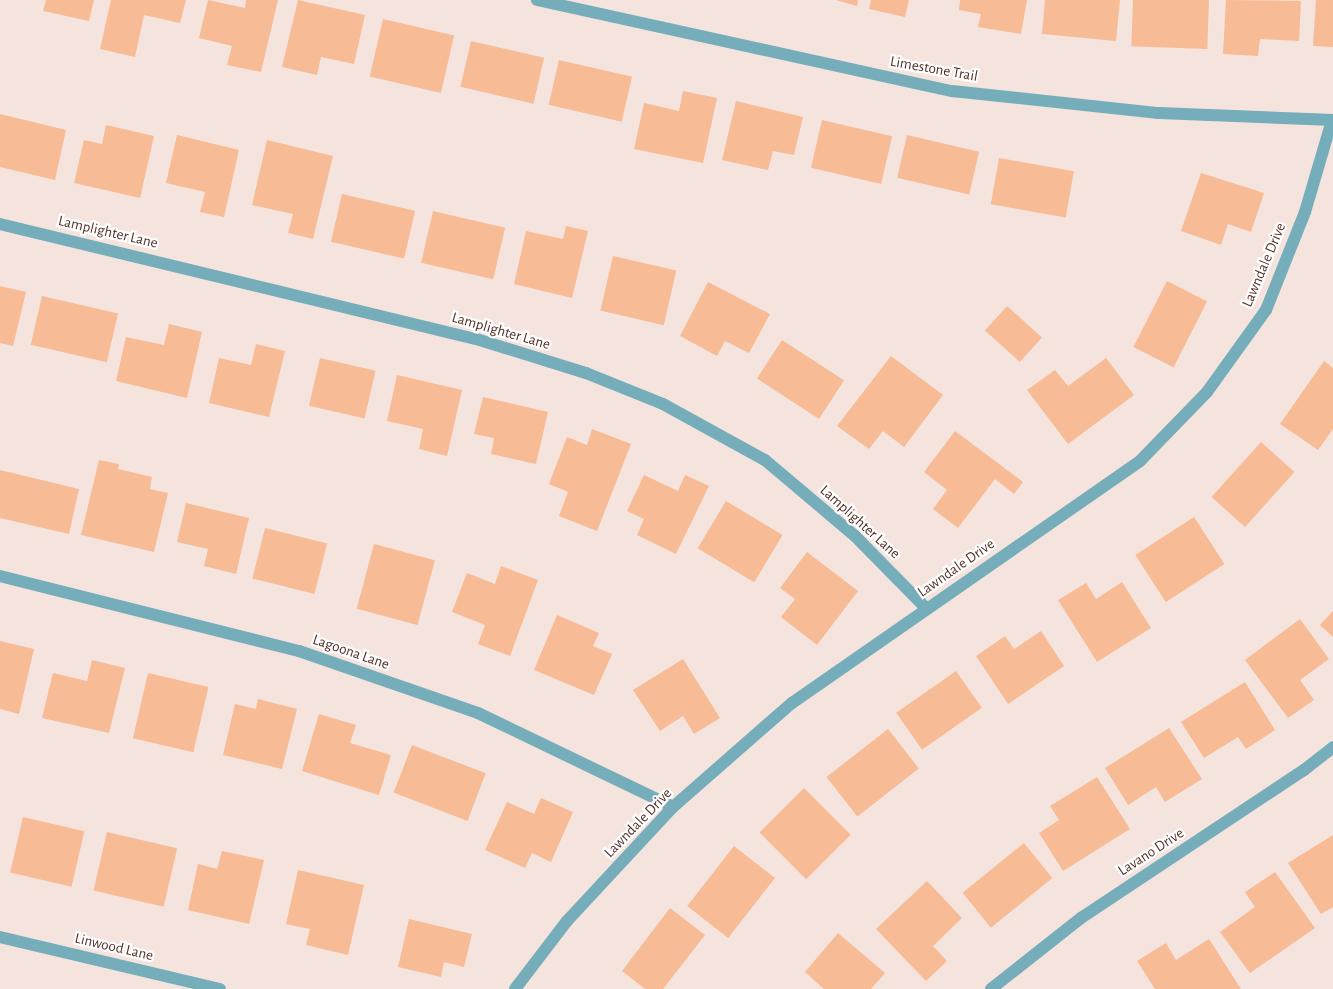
<!DOCTYPE html>
<style>
body{margin:0}
#map{position:relative;width:1333px;height:989px;overflow:hidden;background:#f5e3de;font-family:"Alegreya Sans",sans-serif}
div>[style]{position:absolute}
[style*='--x']{left:calc(var(--x)*1px);top:calc(var(--y)*1px);width:calc(var(--w)*1px);rotate:calc(var(--a)*1deg)}
.building>*{inset:0;background:#f7bc95;transform-origin:0 0}
.minor>*{height:12px;margin:-6px;padding:0 6px;transform-origin:6px;border-radius:6px;background:#75adba}
span{translate:-50% -50%;white-space:nowrap;text-align:center;line-height:1.15;-webkit-text-stroke:4.5px #fff;paint-order:stroke}
.street-label{font-size:15px;color:#533027}
</style>
<div id="map">
<div class="building">
<i style="clip-path:polygon(46px 0,94px 0,89px 21px,43px 11px)"></i>
<i style="clip-path:polygon(111px 0,186px 0,180px 23px,144px 15px,135px 57px,100px 49px)"></i>
<i style="clip-path:polygon(208px 0,245px 8px,246px 0,278px 0,261px 72px,227px 65px,232px 46px,199px 38px)"></i>
<i style="clip-path:polygon(298px 0,365px 15px,354px 64px,321px 57px,317px 75px,282px 67px)"></i>
<i style="clip-path:polygon(836px 0,858px 0,857px 6px)"></i>
<i style="clip-path:polygon(871px 0,909px 0,905px 17px,869px 9px)"></i>
<i style="clip-path:polygon(960px 0,1027px 0,1021px 34px,978px 27px,981px 14px,959px 10px)"></i>
<i style="clip-path:polygon(1045px 0,1120px 0,1116px 41px,1042px 34px)"></i>
<i style="left:1209px;top:0;width:49px;height:76px;rotate:92deg"></i>
<i style="clip-path:polygon(1226px 0,1301px 1px,1299px 41px,1260px 39px,1258px 56px,1223px 54px)"></i>
<i style="clip-path:polygon(1316px 0,1333px 0,1333px 47px,1313px 46px)"></i>
<i style="left:383px;top:19px;width:73px;height:59px;rotate:13deg"></i>
<i style="left:471px;top:41px;width:75px;height:47px;rotate:13deg"></i>
<i style="left:559px;top:60px;width:75px;height:46px;rotate:13deg"></i>
<i style="clip-path:polygon(683px 91px,717px 98px,703px 163px,634px 149px,644px 103px,679px 111px)"></i>
<i style="clip-path:polygon(736px 101px,803px 117px,794px 155px,773px 151px,768px 170px,722px 160px)"></i>
<i style="clip-path:polygon(0 114px,66px 130px,55px 180px,0 167px)"></i>
<i style="left:822px;top:120px;width:72px;height:49px;rotate:13deg"></i>
<i style="clip-path:polygon(106px 125px,154px 136px,140px 198px,74px 183px,84px 140px,102px 144px)"></i>
<i style="clip-path:polygon(177px 135px,239px 150px,224px 217px,200px 212px,205px 192px,166px 183px)"></i>
<i style="left:907px;top:135px;width:74px;height:44px;rotate:13deg"></i>
<i style="clip-path:polygon(267px 140px,333px 156px,313px 239px,288px 233px,293px 214px,252px 205px)"></i>
<i style="left:999px;top:158px;width:76px;height:47px;rotate:10deg"></i>
<i style="clip-path:polygon(1201px 173px,1264px 193px,1251px 232px,1228px 224px,1221px 245px,1181px 231px)"></i>
<i style="left:342px;top:194px;width:75px;height:49px;rotate:13deg"></i>
<i style="left:433px;top:211px;width:74px;height:53px;rotate:13deg"></i>
<i style="clip-path:polygon(566px 226px,588px 231px,572px 298px,514px 284px,526px 231px,563px 239px)"></i>
<i style="left:613px;top:256px;width:65px;height:56px;rotate:13deg"></i>
<i style="left:1167px;top:281px;width:45px;height:74px;rotate:27deg"></i>
<i style="clip-path:polygon(708px 282px,770px 314px,749px 353px,725px 341px,717px 356px,680px 336px)"></i>
<i style="clip-path:polygon(0 286px,26px 292px,13px 346px,0 343px)"></i>
<i style="left:42px;top:296px;width:78px;height:50px;rotate:13deg"></i>
<i style="left:1007px;top:306px;width:47px;height:33px;rotate:42deg"></i>
<i style="clip-path:polygon(169px 324px,202px 332px,187px 398px,116px 381px,126px 337px,164px 345px)"></i>
<i style="left:782px;top:340px;width:74px;height:46px;rotate:33deg"></i>
<i style="clip-path:polygon(256px 344px,285px 351px,269px 417px,209px 403px,219px 358px,251px 365px)"></i>
<i style="clip-path:polygon(891px 356px,943px 395px,904px 447px,883px 431px,869px 449px,837px 426px)"></i>
<i style="left:320px;top:358px;width:57px;height:49px;rotate:13deg"></i>
<i style="clip-path:polygon(1106px 358px,1134px 395px,1068px 444px,1027px 390px,1055px 370px,1068px 386px)"></i>
<i style="clip-path:polygon(1324px 361px,1333px 368px,1333px 429px,1318px 450px,1280px 424px)"></i>
<i style="clip-path:polygon(397px 375px,462px 390px,447px 456px,419px 449px,423px 429px,387px 421px)"></i>
<i style="clip-path:polygon(483px 397px,548px 412px,536px 464px,491px 454px,494px 438px,474px 434px)"></i>
<i style="clip-path:polygon(592px 429px,631px 444px,597px 531px,559px 516px,568px 492px,549px 484px,567px 437px,587px 445px)"></i>
<i style="clip-path:polygon(955px 431px,1023px 482px,1014px 494px,995px 479px,958px 528px,933px 509px,947px 490px,924px 472px)"></i>
<i style="left:1261px;top:442px;width:45px;height:74px;rotate:42deg"></i>
<i style="clip-path:polygon(99px 460px,119px 464px,118px 469px,152px 477px,150px 489px,168px 493px,154px 552px,81px 535px)"></i>
<i style="clip-path:polygon(0 470px,79px 489px,69px 534px,0 518px)"></i>
<i style="clip-path:polygon(644px 475px,678px 491px,685px 475px,709px 486px,676px 554px,637px 535px,644px 519px,627px 511px)"></i>
<i style="left:726px;top:501px;width:66px;height:55px;rotate:31deg"></i>
<i style="clip-path:polygon(186px 503px,249px 518px,236px 574px,204px 566px,208px 549px,177px 542px)"></i>
<i style="left:1194px;top:517px;width:56px;height:70px;rotate:57deg"></i>
<i style="left:265px;top:528px;width:64px;height:52px;rotate:14deg"></i>
<i style="left:374px;top:544px;width:63px;height:67px;rotate:15deg"></i>
<i style="clip-path:polygon(807px 552px,858px 591px,817px 645px,781px 617px,795px 599px,780px 588px)"></i>
<i style="clip-path:polygon(501px 566px,538px 580px,510px 656px,478px 644px,485px 625px,452px 612px,467px 573px,495px 584px)"></i>
<i style="clip-path:polygon(1122px 582px,1151px 628px,1097px 662px,1058px 600px,1086px 583px,1096px 599px)"></i>
<i style="clip-path:polygon(1333px 611px,1333px 637px,1320px 625px)"></i>
<i style="clip-path:polygon(557px 615px,599px 633px,593px 646px,612px 654px,594px 695px,534px 670px)"></i>
<i style="clip-path:polygon(1300px 619px,1329px 659px,1300px 680px,1314px 700px,1288px 718px,1245px 660px)"></i>
<i style="clip-path:polygon(1041px 631px,1064px 666px,1008px 704px,976px 656px,1005px 636px,1014px 649px)"></i>
<i style="clip-path:polygon(0 641px,34px 649px,19px 714px,0 709px)"></i>
<i style="clip-path:polygon(683px 659px,720px 718px,694px 734px,683px 716px,660px 731px,633px 690px)"></i>
<i style="clip-path:polygon(92px 660px,125px 668px,109px 733px,42px 718px,53px 673px,87px 681px)"></i>
<i style="left:956px;top:671px;width:45px;height:73px;rotate:55deg"></i>
<i style="left:148px;top:673px;width:62px;height:67px;rotate:13deg"></i>
<i style="clip-path:polygon(1245px 682px,1275px 730px,1246px 749px,1238px 737px,1204px 758px,1181px 722px)"></i>
<i style="clip-path:polygon(258px 699px,297px 709px,282px 769px,223px 755px,235px 704px,256px 709px)"></i>
<i style="clip-path:polygon(319px 714px,356px 725px,350px 743px,391px 755px,379px 795px,302px 771px)"></i>
<i style="clip-path:polygon(1169px 728px,1202px 779px,1165px 802px,1156px 787px,1128px 805px,1105px 768px)"></i>
<i style="left:888px;top:729px;width:50px;height:78px;rotate:52deg"></i>
<i style="left:412px;top:745px;width:79px;height:51px;rotate:21deg"></i>
<i style="clip-path:polygon(1097px 777px,1130px 829px,1063px 871px,1039px 833px,1059px 820px,1050px 806px)"></i>
<i style="left:804px;top:788px;width:66px;height:63px;rotate:45deg"></i>
<i style="clip-path:polygon(541px 798px,573px 812px,551px 862px,532px 853px,525px 868px,485px 850px,507px 802px,534px 814px)"></i>
<i style="left:23px;top:817px;width:63px;height:57px;rotate:13deg"></i>
<i style="left:107px;top:832px;width:72px;height:60px;rotate:13deg"></i>
<i style="clip-path:polygon(1333px 835px,1333px 907px,1321px 914px,1288px 863px)"></i>
<i style="left:1024px;top:843px;width:45px;height:79px;rotate:51deg"></i>
<i style="left:734px;top:846px;width:52px;height:76px;rotate:38deg"></i>
<i style="clip-path:polygon(222px 851px,264px 860px,249px 924px,188px 910px,198px 864px,217px 869px)"></i>
<i style="clip-path:polygon(298px 870px,364px 885px,348px 955px,306px 945px,310px 929px,286px 924px)"></i>
<i style="clip-path:polygon(1275px 872px,1315px 928px,1250px 973px,1220px 932px,1255px 907px,1245px 892px)"></i>
<i style="clip-path:polygon(927px 881px,962px 918px,933px 946px,947px 961px,926px 981px,876px 929px)"></i>
<i style="clip-path:polygon(670px 908px,705px 935px,663px 989px,645px 989px,622px 971px)"></i>
<i style="clip-path:polygon(409px 919px,472px 934px,464px 967px,444px 962px,441px 977px,398px 967px)"></i>
<i style="clip-path:polygon(838px 933px,885px 973px,871px 989px,824px 989px,805px 972px)"></i>
<i style="clip-path:polygon(1209px 939px,1241px 989px,1155px 989px,1137px 961px,1166px 943px,1176px 960px)"></i>
</div>
<div class="minor">
<i style="--x:537;--y:0;--w:425;--a:12.4"></i>
<i style="--x:952;--y:91;--w:208;--a:6.1"></i>
<i style="--x:1159;--y:113;--w:174;--a:2.3"></i>
<i style="--x:0;--y:224;--w:487;--a:13.6"></i>
<i style="--x:473;--y:338;--w:118;--a:17.2"></i>
<i style="--x:586;--y:373;--w:83;--a:21.9"></i>
<i style="--x:663;--y:404;--w:116;--a:28.8"></i>
<i style="--x:765;--y:460;--w:118;--a:40.2"></i>
<i style="--x:855;--y:536;--w:101;--a:45.4"></i>
<i style="--x:0;--y:576;--w:308;--a:14.1"></i>
<i style="--x:299;--y:651;--w:189;--a:19.1"></i>
<i style="--x:478;--y:713;--w:216;--a:25.7"></i>
<i style="--x:0;--y:937;--w:226;--a:13.3"></i>
<i style="--x:515;--y:989;--w:86;--a:-52.6"></i>
<i style="--x:567;--y:921;--w:156;--a:-47.1"></i>
<i style="--x:673;--y:807;--w:158;--a:-41.2"></i>
<i style="--x:792;--y:703;--w:424;--a:-34.8"></i>
<i style="--x:1140;--y:461;--w:96;--a:-45.8"></i>
<i style="--x:1207;--y:392;--w:101;--a:-54.3"></i>
<i style="--x:1266;--y:310;--w:105;--a:-68.3"></i>
<i style="--x:1305;--y:212;--w:96;--a:-73.6"></i>
<i style="--x:991;--y:989;--w:115;--a:-38.3"></i>
<i style="--x:1081;--y:918;--w:268;--a:-33.6"></i>
<i style="--x:1304;--y:770;--w:37;--a:-38"></i>
</div>
<div class="street-label">
<span style="left:934px;top:69px;rotate:10deg">Limestone Trail</span>
<span style="left:108px;top:232px;rotate:13deg">Lamplighter Lane</span>
<span style="left:1264px;top:265px;rotate:-67deg">Lawndale Drive</span>
<span style="left:501px;top:331px;rotate:16deg">Lamplighter Lane</span>
<span style="left:860px;top:522px;rotate:42deg">Lamplighter Lane</span>
<span style="left:956px;top:568px;rotate:-35deg">Lawndale Drive</span>
<span style="left:351px;top:652px;rotate:19deg">Lagoona Lane</span>
<span style="left:638px;top:823px;rotate:-46deg">Lawndale Drive</span>
<span style="left:1151px;top:852px;rotate:-33deg">Lavano Drive</span>
<span style="left:114px;top:947px;rotate:13deg">Linwood Lane</span>
</div>
</div>
